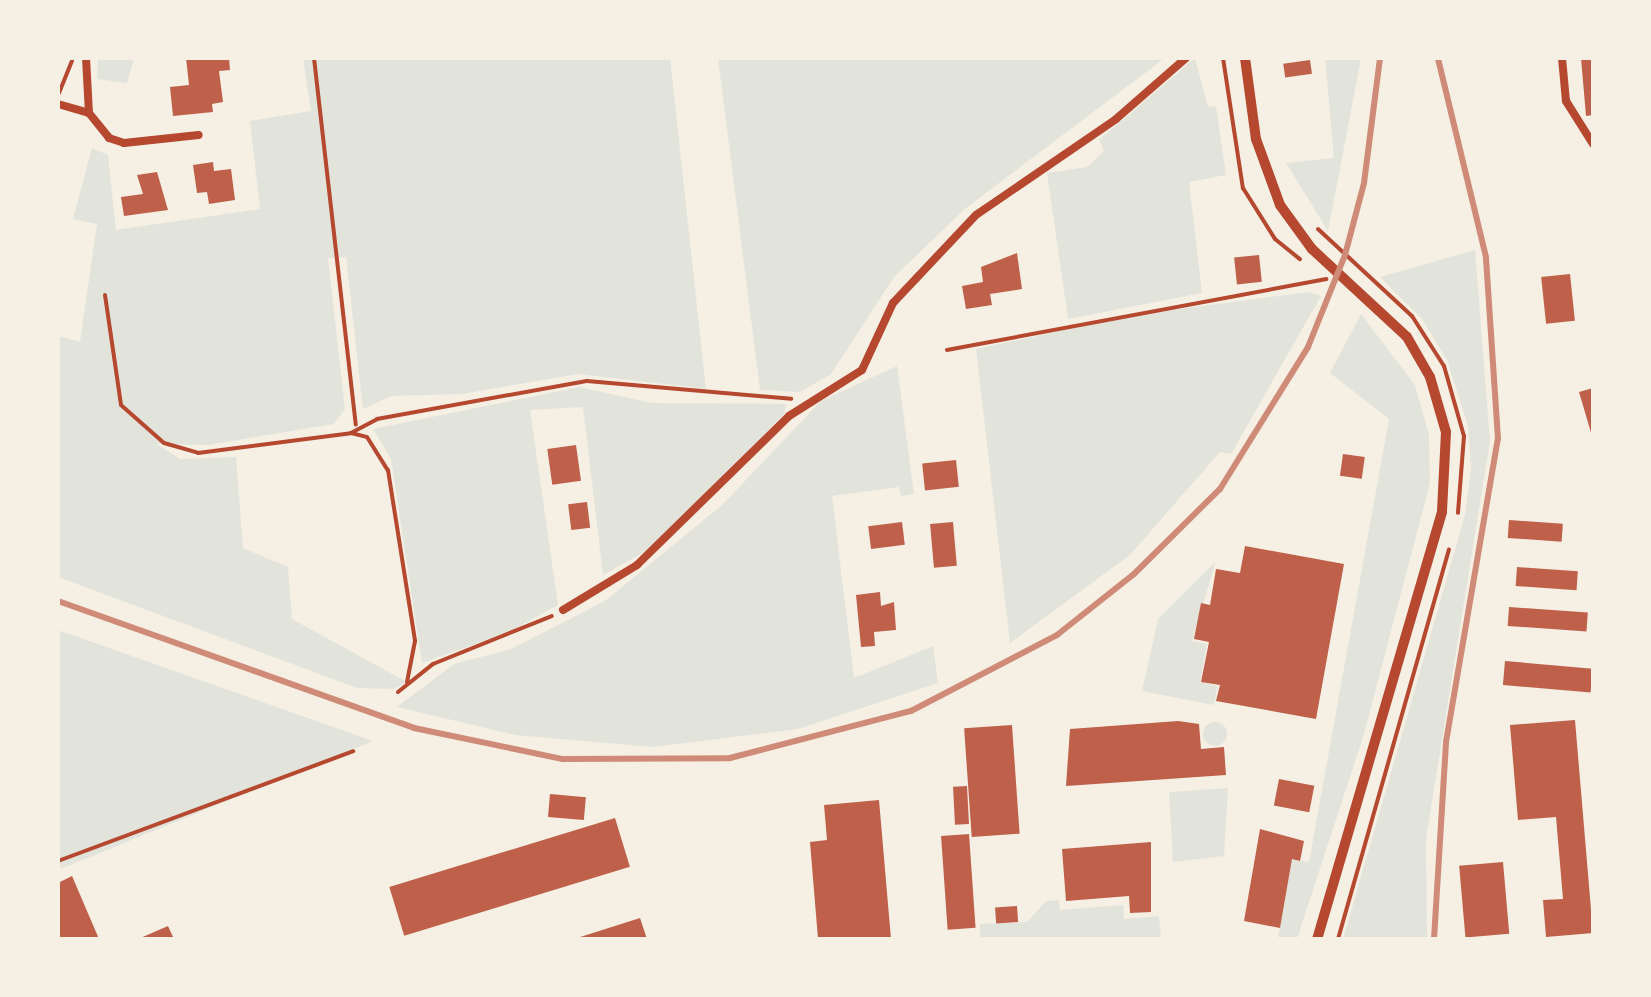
<!DOCTYPE html>
<style>
body{margin:0}
#map{position:relative;width:1651px;height:997px;overflow:hidden;background:#f6efe4;font-family:Mulish,sans-serif}
div>[style]{position:absolute}
[style*='--x']{left:calc(var(--x)*1px);top:calc(var(--y)*1px);width:calc(var(--w)*1px);rotate:calc(var(--a)*1deg)}
.green>*{inset:0;background:#e2e4dc}
.round{border-radius:50%}
.building>*{inset:0;background:#bf614a;transform-origin:0 0}
.path>*{height:4px;margin:-2px;padding:0 2px;transform-origin:2px;border-radius:2px;background:#b5482f}
.minor>*{height:8px;margin:-4px;padding:0 4px;transform-origin:4px;border-radius:4px;background:#b5482f}
.tertiary>*{height:10px;margin:-5px;padding:0 5px;transform-origin:5px;border-radius:5px;background:#b5482f}
.rail>*{height:6px;margin:-3px;padding:0 3px;transform-origin:3px;border-radius:3px;background:#cf8b77}
span{translate:-50% -50%;white-space:nowrap;text-align:center;line-height:1.15;-webkit-text-stroke:8px #f6efe4;paint-order:stroke}
.frame{position:absolute;inset:0;border:60px solid #f6efe4;pointer-events:none}
</style>
<div id="map">
<div class="green">
<i style="clip-path:polygon(98px 58px,134px 58px,127px 83px,97px 79px)"></i>
<i style="clip-path:polygon(303px 58px,670px 58px,706px 389px,578px 374px,462px 394px,392px 396px,363px 409px,346px 257px,328px 258px,345px 409px,334px 424px,208px 445px,157px 444px,180px 459px,236px 457px,243px 548px,288px 567px,292px 619px,407px 682px,393px 689px,357px 688px,58px 577px,58px 336px,80px 342px,97px 224px,73px 219px,92px 148px,108px 155px,116px 230px,260px 209px,250px 121px,311px 111px)"></i>
<i style="clip-path:polygon(718px 58px,1165px 58px,966px 208px,894px 277px,831px 374px,800px 392px,760px 390px)"></i>
<i style="clip-path:polygon(1195px 58px,1208px 107px,1216px 106px,1226px 175px,1189px 182px,1202px 293px,1068px 319px,1047px 173px,1087px 167px,1104px 151px,1099px 140px)"></i>
<i style="clip-path:polygon(1325px 58px,1361px 59px,1328px 231px,1286px 163px,1334px 158px)"></i>
<i style="clip-path:polygon(1475px 250px,1490px 441px,1426px 839px,1427px 939px,1343px 939px,1465px 515px,1471px 469px,1468px 426px,1447px 360px,1422px 319px,1380px 277px)"></i>
<i style="clip-path:polygon(1308px 292px,1321px 296px,1231px 454px,1220px 452px,1130px 555px,1010px 643px,976px 349px,1134px 315px)"></i>
<i style="clip-path:polygon(1361px 314px,1415px 385px,1429px 435px,1430px 483px,1364px 734px,1297px 939px,1278px 939px,1292px 859px,1309px 862px,1389px 419px,1330px 373px)"></i>
<i style="clip-path:polygon(897px 366px,914px 494px,901px 496px,899px 487px,832px 496px,854px 678px,933px 646px,938px 683px,798px 729px,653px 747px,515px 735px,397px 707px,454px 664px,511px 649px,605px 601px,722px 505px,821px 401px)"></i>
<i style="clip-path:polygon(579px 387px,652px 403px,786px 404px,784px 414px,648px 550px,603px 575px,583px 407px,530px 410px,558px 605px,509px 632px,422px 663px,391px 459px,373px 429px)"></i>
<i style="clip-path:polygon(1216px 561px,1192px 641px,1207px 644px,1200px 682px,1217px 686px,1214px 705px,1142px 691px,1158px 619px)"></i>
<i style="clip-path:polygon(58px 630px,373px 741px,58px 870px)"></i>
<i class="round" style="left:1203px;top:722px;width:24px;height:24px"></i>
<i style="clip-path:polygon(1228px 788px,1224px 856px,1173px 862px,1169px 792px)"></i>
<i style="clip-path:polygon(1059px 900px,1060px 910px,1123px 905px,1124px 919px,1159px 916px,1161px 939px,980px 939px,980px 924px,1027px 922px,1046px 901px)"></i>
</div>
<div class="building">
<i style="clip-path:polygon(186px 58px,229px 58px,230px 70px,219px 71px,223px 102px,212px 104px,213px 112px,173px 116px,170px 87px,189px 85px)"></i>
<i style="clip-path:polygon(1581px 58px,1593px 58px,1593px 115px,1586px 116px)"></i>
<i style="left:1310px;top:60px;width:14px;height:27px;rotate:82deg"></i>
<i style="clip-path:polygon(213px 162px,214px 171px,231px 169px,235px 200px,209px 204px,207px 192px,197px 193px,193px 165px)"></i>
<i style="clip-path:polygon(157px 172px,168px 210px,124px 216px,121px 197px,143px 194px,137px 175px)"></i>
<i style="clip-path:polygon(1017px 253px,1022px 289px,990px 294px,992px 305px,966px 309px,962px 286px,983px 282px,981px 267px)"></i>
<i style="left:1259px;top:255px;width:27px;height:25px;rotate:84deg"></i>
<i style="left:1570px;top:274px;width:47px;height:29px;rotate:84deg"></i>
<i style="clip-path:polygon(1593px 388px,1593px 436px,1592px 436px,1579px 392px)"></i>
<i style="left:576px;top:445px;width:36px;height:29px;rotate:82deg"></i>
<i style="left:1343px;top:454px;width:22px;height:22px;rotate:8deg"></i>
<i style="left:956px;top:460px;width:27px;height:34px;rotate:84deg"></i>
<i style="left:587px;top:502px;width:26px;height:19px;rotate:83deg"></i>
<i style="left:1509px;top:520px;width:54px;height:18px;rotate:4deg"></i>
<i style="left:902px;top:522px;width:23px;height:34px;rotate:83deg"></i>
<i style="left:953px;top:522px;width:44px;height:23px;rotate:85deg"></i>
<i style="clip-path:polygon(1245px 546px,1344px 564px,1316px 719px,1216px 701px,1220px 685px,1201px 682px,1209px 642px,1194px 639px,1201px 603px,1210px 605px,1216px 569px,1240px 573px)"></i>
<i style="left:1517px;top:567px;width:61px;height:19px;rotate:4deg"></i>
<i style="clip-path:polygon(880px 592px,881px 606px,894px 602px,896px 630px,874px 632px,875px 646px,861px 647px,856px 595px)"></i>
<i style="left:1509px;top:607px;width:79px;height:19px;rotate:4deg"></i>
<i style="left:1505px;top:661px;width:88px;height:24px;rotate:5deg"></i>
<i style="clip-path:polygon(1575px 720px,1593px 933px,1546px 937px,1543px 900px,1563px 899px,1556px 817px,1518px 820px,1510px 725px)"></i>
<i style="clip-path:polygon(1178px 721px,1199px 724px,1201px 749px,1224px 747px,1226px 775px,1066px 786px,1070px 729px)"></i>
<i style="left:1012px;top:725px;width:109px;height:48px;rotate:86deg"></i>
<i style="left:1279px;top:779px;width:36px;height:27px;rotate:11deg"></i>
<i style="left:967px;top:786px;width:38px;height:14px;rotate:87deg"></i>
<i style="left:550px;top:794px;width:36px;height:23px;rotate:5deg"></i>
<i style="clip-path:polygon(879px 800px,891px 939px,818px 939px,810px 842px,827px 840px,824px 805px)"></i>
<i style="left:615px;top:818px;width:51px;height:236px;rotate:73deg"></i>
<i style="clip-path:polygon(1260px 829px,1304px 841px,1300px 861px,1292px 859px,1280px 928px,1244px 921px)"></i>
<i style="left:969px;top:834px;width:94px;height:28px;rotate:86deg"></i>
<i style="clip-path:polygon(1151px 842px,1151px 912px,1130px 913px,1129px 896px,1066px 901px,1062px 849px)"></i>
<i style="left:1503px;top:862px;width:72px;height:44px;rotate:85deg"></i>
<i style="clip-path:polygon(72px 876px,99px 939px,58px 939px,58px 883px)"></i>
<i style="left:1017px;top:906px;width:16px;height:22px;rotate:86deg"></i>
<i style="clip-path:polygon(640px 918px,647px 939px,577px 939px,577px 938px)"></i>
<i style="clip-path:polygon(168px 926px,174px 939px,138px 939px)"></i>
</div>
<div class="path">
<i style="--x:314;--y:58;--w:369;--a:83.5"></i>
<i style="--x:1223;--y:58;--w:132;--a:81.3"></i>
<i style="--x:1243;--y:188;--w:60;--a:57.9"></i>
<i style="--x:1275;--y:239;--w:32;--a:39"></i>
<i style="--x:59;--y:93;--w:35;--a:-68"></i>
<i style="--x:1318;--y:229;--w:128;--a:42.8"></i>
<i style="--x:1412;--y:316;--w:59;--a:57.4"></i>
<i style="--x:1444;--y:366;--w:73;--a:74.1"></i>
<i style="--x:1464;--y:436;--w:77;--a:94.5"></i>
<i style="--x:105;--y:295;--w:111;--a:81.7"></i>
<i style="--x:121;--y:405;--w:57;--a:41.5"></i>
<i style="--x:164;--y:443;--w:35;--a:16"></i>
<i style="--x:198;--y:453;--w:154;--a:-7.4"></i>
<i style="--x:351;--y:433;--w:30;--a:-28"></i>
<i style="--x:377;--y:419;--w:213;--a:-10.3"></i>
<i style="--x:587;--y:381;--w:205;--a:5"></i>
<i style="--x:947;--y:350;--w:386;--a:-10.6"></i>
<i style="--x:351;--y:433;--w:16;--a:14"></i>
<i style="--x:367;--y:437;--w:39;--a:58"></i>
<i style="--x:388;--y:470;--w:173;--a:81"></i>
<i style="--x:415;--y:641;--w:42;--a:101"></i>
<i style="--x:398;--y:692;--w:45;--a:-38.7"></i>
<i style="--x:433;--y:664;--w:128;--a:-22"></i>
<i style="--x:58;--y:861;--w:315;--a:-20.4"></i>
<i style="--x:1338;--y:939;--w:405;--a:-74.1"></i>
</div>
<div class="minor">
<i style="--x:86;--y:58;--w:55;--a:86.9"></i>
<i style="--x:89;--y:113;--w:32;--a:51"></i>
<i style="--x:109;--y:138;--w:16;--a:18"></i>
<i style="--x:124;--y:143;--w:75;--a:-6.1"></i>
<i style="--x:1562;--y:58;--w:43;--a:84.7"></i>
<i style="--x:1566;--y:101;--w:51;--a:57.9"></i>
<i style="--x:58;--y:104;--w:32;--a:16"></i>
<i style="--x:563;--y:610;--w:87;--a:-31.3"></i>
<i style="--x:637;--y:565;--w:213;--a:-44.4"></i>
<i style="--x:789;--y:416;--w:86;--a:-32.2"></i>
<i style="--x:862;--y:370;--w:74;--a:-65.2"></i>
<i style="--x:893;--y:303;--w:121;--a:-46.7"></i>
<i style="--x:976;--y:215;--w:170;--a:-34.4"></i>
<i style="--x:1116;--y:119;--w:93;--a:-41.1"></i>
</div>
<div class="tertiary">
<i style="--x:1245;--y:58;--w:82;--a:82.3"></i>
<i style="--x:1256;--y:139;--w:70;--a:70"></i>
<i style="--x:1280;--y:205;--w:54;--a:54"></i>
<i style="--x:1312;--y:249;--w:129;--a:42.8"></i>
<i style="--x:1407;--y:337;--w:46;--a:60.1"></i>
<i style="--x:1430;--y:377;--w:57;--a:73.8"></i>
<i style="--x:1446;--y:432;--w:80;--a:92.9"></i>
<i style="--x:1442;--y:512;--w:445;--a:106.3"></i>
</div>
<div class="rail">
<i style="--x:58;--y:601;--w:378;--a:19.6"></i>
<i style="--x:414;--y:728;--w:152;--a:11.8"></i>
<i style="--x:563;--y:759;--w:167;--a:-0.3"></i>
<i style="--x:730;--y:758;--w:187;--a:-14.6"></i>
<i style="--x:911;--y:711;--w:165;--a:-27.5"></i>
<i style="--x:1057;--y:635;--w:98;--a:-38.4"></i>
<i style="--x:1134;--y:574;--w:121;--a:-44.7"></i>
<i style="--x:1220;--y:489;--w:167;--a:-58.2"></i>
<i style="--x:1308;--y:347;--w:99;--a:-68.1"></i>
<i style="--x:1345;--y:255;--w:74;--a:-75.2"></i>
<i style="--x:1364;--y:183;--w:126;--a:-82.7"></i>
<i style="--x:1434;--y:939;--w:197;--a:-86.5"></i>
<i style="--x:1446;--y:742;--w:307;--a:-80.3"></i>
<i style="--x:1498;--y:439;--w:182;--a:-93.8"></i>
<i style="--x:1486;--y:257;--w:205;--a:-103.6"></i>
</div>
<div class="frame"></div>
</div>
